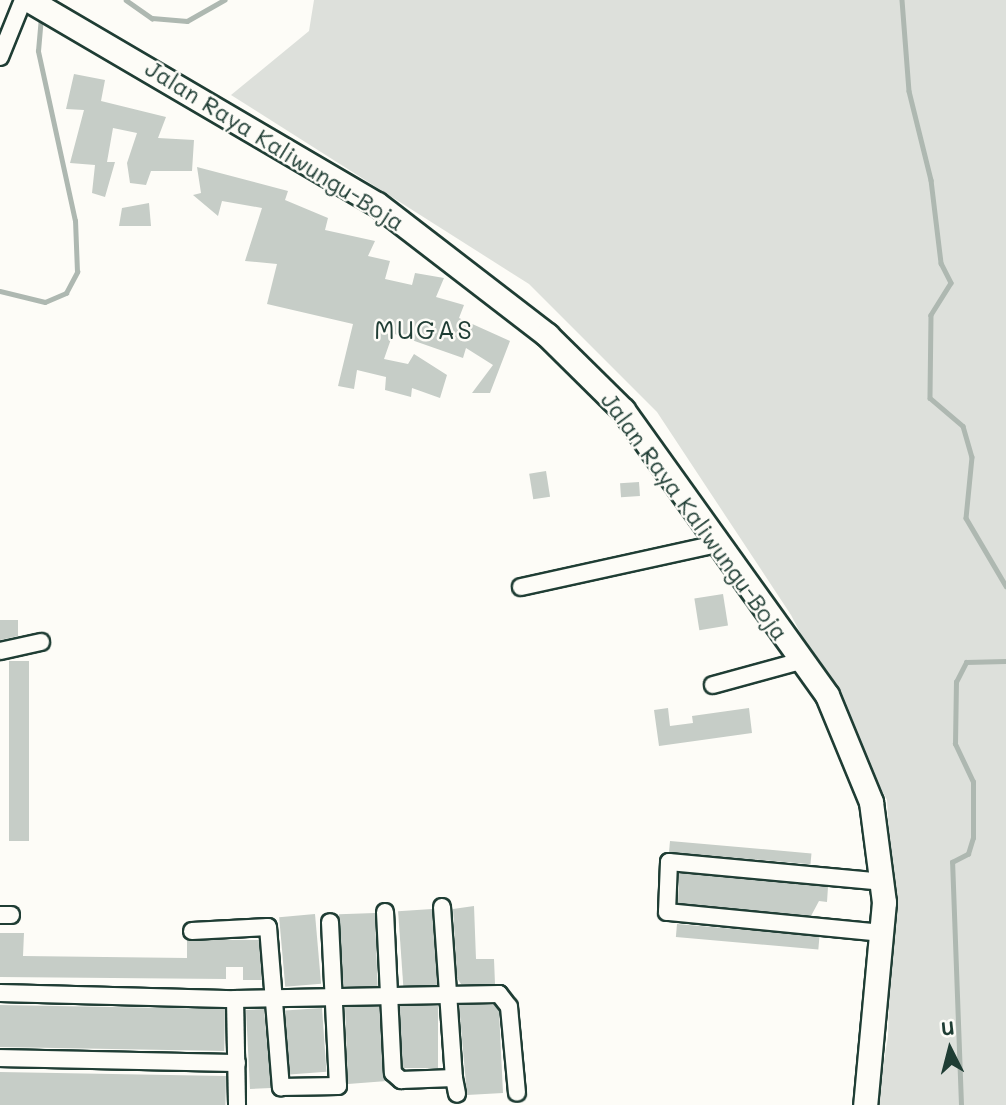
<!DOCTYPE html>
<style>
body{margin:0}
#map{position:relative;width:1006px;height:1105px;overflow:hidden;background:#fdfcf7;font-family:Mali,sans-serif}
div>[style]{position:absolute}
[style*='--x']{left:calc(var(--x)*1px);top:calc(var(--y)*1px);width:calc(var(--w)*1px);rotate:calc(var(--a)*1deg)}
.green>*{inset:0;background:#dde0db}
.stream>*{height:4.5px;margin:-2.25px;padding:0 2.25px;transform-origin:2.25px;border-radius:2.25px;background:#aeb8b1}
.building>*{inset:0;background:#c6cdc7;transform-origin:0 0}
.roads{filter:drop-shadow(2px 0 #1f3d34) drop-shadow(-2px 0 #1f3d34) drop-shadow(0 2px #1f3d34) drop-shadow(0 -2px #1f3d34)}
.street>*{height:16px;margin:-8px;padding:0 8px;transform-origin:8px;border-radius:8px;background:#fdfcf7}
.secondary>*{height:23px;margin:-11.5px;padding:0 11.5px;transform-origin:11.5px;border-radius:11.5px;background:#fdfcf7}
span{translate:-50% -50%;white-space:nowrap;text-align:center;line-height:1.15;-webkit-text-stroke:5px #fdfcf7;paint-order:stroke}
.street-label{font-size:23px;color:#1f3d34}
.quarter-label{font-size:26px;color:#1f3d34;letter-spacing:2px}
.north{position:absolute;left:915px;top:1014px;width:70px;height:70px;-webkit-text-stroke:5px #fdfcf7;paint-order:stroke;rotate:354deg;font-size:19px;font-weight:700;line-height:28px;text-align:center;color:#1f3d34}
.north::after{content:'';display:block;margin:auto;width:24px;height:32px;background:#1f3d34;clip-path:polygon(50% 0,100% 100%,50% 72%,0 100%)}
</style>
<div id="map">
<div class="green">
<i style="clip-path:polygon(314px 0,1006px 0,1006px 1105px,877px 1105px,888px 1036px,892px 892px,887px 800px,791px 615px,657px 412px,529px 284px,231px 95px,309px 31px)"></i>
</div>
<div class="stream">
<i style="--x:126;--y:0;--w:32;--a:35"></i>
<i style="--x:152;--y:18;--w:35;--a:5"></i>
<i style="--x:187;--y:21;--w:43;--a:-29.6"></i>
<i style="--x:902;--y:0;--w:91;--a:85.6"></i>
<i style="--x:909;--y:91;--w:92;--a:76.1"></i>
<i style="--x:931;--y:180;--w:84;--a:83.1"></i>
<i style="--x:941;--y:263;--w:22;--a:63"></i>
<i style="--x:951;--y:283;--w:38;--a:122"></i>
<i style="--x:931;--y:315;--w:83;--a:90.7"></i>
<i style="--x:930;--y:398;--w:43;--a:40.3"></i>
<i style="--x:963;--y:426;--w:32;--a:74"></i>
<i style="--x:972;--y:457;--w:61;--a:95.6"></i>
<i style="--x:966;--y:518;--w:79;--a:59.5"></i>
<i style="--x:0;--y:291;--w:46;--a:13.7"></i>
<i style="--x:45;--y:302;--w:23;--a:-23"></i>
<i style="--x:66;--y:293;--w:24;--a:-62"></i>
<i style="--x:77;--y:272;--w:51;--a:-92.2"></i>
<i style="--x:75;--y:221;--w:174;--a:-102.3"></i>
<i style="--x:38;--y:51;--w:33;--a:-85"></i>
<i style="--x:961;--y:1105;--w:243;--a:-92.1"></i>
<i style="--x:952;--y:862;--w:18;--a:-27"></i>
<i style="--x:968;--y:854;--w:17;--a:-73"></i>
<i style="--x:973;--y:838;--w:56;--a:-90"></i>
<i style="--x:973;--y:782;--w:42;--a:-115.3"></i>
<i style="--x:955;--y:744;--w:62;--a:-89.1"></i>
<i style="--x:956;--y:682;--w:22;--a:-63"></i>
<i style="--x:966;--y:662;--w:40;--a:-1.4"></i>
</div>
<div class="building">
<i style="clip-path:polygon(74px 74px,105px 80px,101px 101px,166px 117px,158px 138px,194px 140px,192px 171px,151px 171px,146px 185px,130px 183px,127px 163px,137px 133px,113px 128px,107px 162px,115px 162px,105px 197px,92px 193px,95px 165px,70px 163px,84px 110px,66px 109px)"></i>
<i style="clip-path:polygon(197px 167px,288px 191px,285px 200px,328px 218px,325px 230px,375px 241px,368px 256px,390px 261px,385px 279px,412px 285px,415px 273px,444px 278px,436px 297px,464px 305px,459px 318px,510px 341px,490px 393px,472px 393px,493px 365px,466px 348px,463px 358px,386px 331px,391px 339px,384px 359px,408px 364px,414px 354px,447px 375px,440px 398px,412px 388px,411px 397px,385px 390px,386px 377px,357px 370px,354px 389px,338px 386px,353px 324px,267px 304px,277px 264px,245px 261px,262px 208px,222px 201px,218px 216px,193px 195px,201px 193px)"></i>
<i style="clip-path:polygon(149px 203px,151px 226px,119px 226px,122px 208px)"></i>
<i style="left:546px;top:471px;width:26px;height:17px;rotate:81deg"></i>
<i style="left:639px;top:482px;width:14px;height:19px;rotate:86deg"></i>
<i style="left:723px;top:594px;width:32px;height:29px;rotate:81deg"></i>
<i style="clip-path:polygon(0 620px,18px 620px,18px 636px,0 640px)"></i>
<i style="left:9px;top:661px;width:20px;height:180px"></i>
<i style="clip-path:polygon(668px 708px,670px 726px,693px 723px,692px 716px,749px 708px,752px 733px,659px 746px,654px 710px)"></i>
<i style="left:670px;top:841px;width:142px;height:11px;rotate:5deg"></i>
<i style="clip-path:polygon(679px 873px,828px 887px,827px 902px,819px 901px,811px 916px,678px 903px)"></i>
<i style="clip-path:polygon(474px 906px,476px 959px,494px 959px,495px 984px,461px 984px,457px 978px,453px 909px)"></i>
<i style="left:432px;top:909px;width:76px;height:34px;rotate:86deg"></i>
<i style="left:375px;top:913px;width:73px;height:36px;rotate:88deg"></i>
<i style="left:315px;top:914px;width:70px;height:36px;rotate:85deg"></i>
<i style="left:677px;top:924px;width:143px;height:13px;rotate:5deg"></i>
<i style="clip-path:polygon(0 933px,24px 933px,23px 956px,187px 958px,187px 940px,259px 940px,262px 980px,243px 980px,243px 967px,226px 967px,226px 979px,0 977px)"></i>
<i style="left:0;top:1005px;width:225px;height:42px;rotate:1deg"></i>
<i style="clip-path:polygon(459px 1005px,494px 1005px,499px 1011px,503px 1093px,467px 1095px)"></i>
<i style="left:400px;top:1006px;width:38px;height:62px"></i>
<i style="clip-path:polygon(345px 1007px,379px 1007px,387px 1081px,348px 1084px)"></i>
<i style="left:322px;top:1008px;width:64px;height:37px;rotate:86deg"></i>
<i style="clip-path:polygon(264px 1009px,271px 1088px,250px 1089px,246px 1010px)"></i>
<i style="left:0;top:1072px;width:226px;height:33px;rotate:1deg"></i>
</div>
<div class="roads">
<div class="street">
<i style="--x:0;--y:57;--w:61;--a:-68"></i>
<i style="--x:521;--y:587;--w:200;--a:-12.4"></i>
<i style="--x:0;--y:651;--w:42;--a:-12.4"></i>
<i style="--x:713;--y:685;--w:91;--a:-15.3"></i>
<i style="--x:442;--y:907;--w:171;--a:86"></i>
<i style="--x:385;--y:912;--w:161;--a:87.2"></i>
<i style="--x:393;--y:1073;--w:11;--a:41"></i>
<i style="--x:401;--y:1080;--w:53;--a:-2.2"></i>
<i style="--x:454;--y:1078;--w:16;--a:79"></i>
<i style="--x:0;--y:915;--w:11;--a:0"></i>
<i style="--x:192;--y:931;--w:76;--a:-3"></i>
<i style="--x:268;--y:927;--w:161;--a:85.4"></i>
<i style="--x:281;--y:1087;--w:57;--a:-1"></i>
<i style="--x:338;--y:1086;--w:164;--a:-92.8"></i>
<i style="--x:882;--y:933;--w:216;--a:-174.4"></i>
<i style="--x:667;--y:912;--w:50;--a:-87.7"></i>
<i style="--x:669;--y:862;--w:216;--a:5.3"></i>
<i style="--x:0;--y:993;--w:235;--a:1.5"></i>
<i style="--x:235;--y:999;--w:264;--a:-1.1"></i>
<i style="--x:499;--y:994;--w:16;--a:52"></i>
<i style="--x:509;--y:1007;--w:86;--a:84.7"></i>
<i style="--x:235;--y:999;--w:106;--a:88.9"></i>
<i style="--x:0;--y:1058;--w:237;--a:1.2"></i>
</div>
<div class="secondary">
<i style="--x:29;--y:0;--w:403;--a:30.4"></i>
<i style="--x:377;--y:204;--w:215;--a:37.6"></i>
<i style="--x:547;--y:335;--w:107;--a:44.6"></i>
<i style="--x:623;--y:410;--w:350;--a:54.4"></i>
<i style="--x:827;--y:695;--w:116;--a:67.6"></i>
<i style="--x:871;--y:802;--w:101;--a:82.6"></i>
<i style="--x:884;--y:902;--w:204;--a:95.3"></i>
</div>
</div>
<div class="street-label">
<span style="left:275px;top:145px;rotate:32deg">Jalan Raya Kaliwungu-Boja</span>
<span style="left:695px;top:516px;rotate:54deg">Jalan Raya Kaliwungu-Boja</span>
</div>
<div class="quarter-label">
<span style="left:424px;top:330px">MUGAS</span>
</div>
<div class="north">U</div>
</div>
